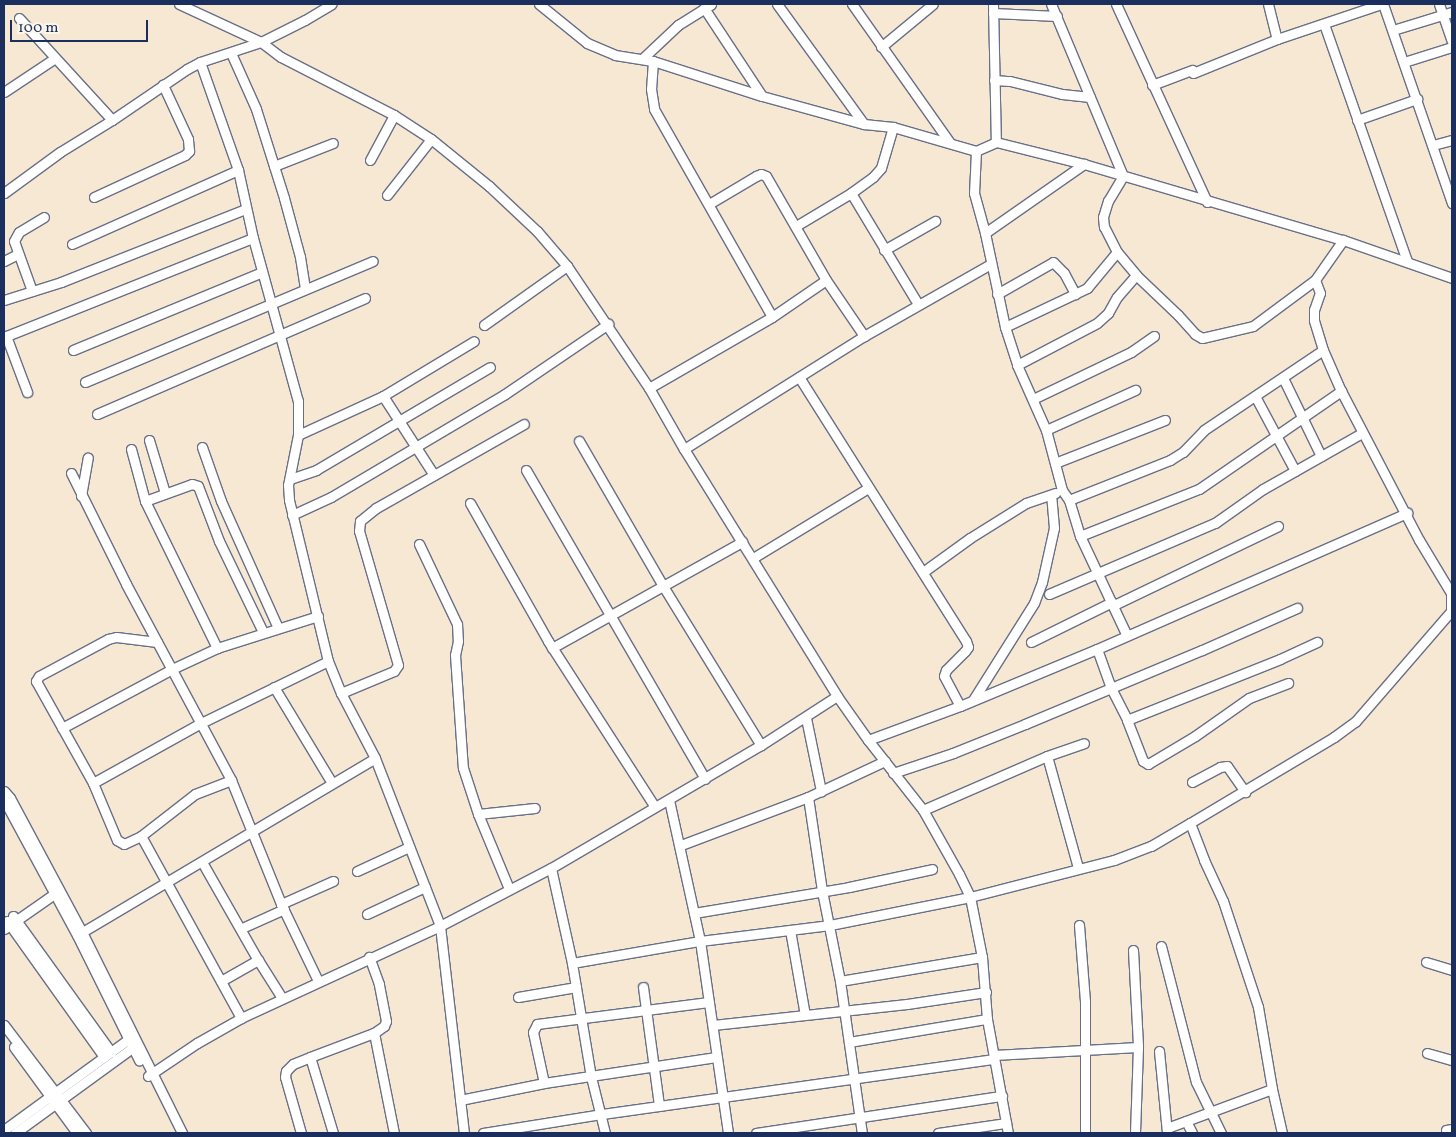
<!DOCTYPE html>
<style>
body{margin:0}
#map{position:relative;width:1456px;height:1137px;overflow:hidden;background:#f6e8d2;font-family:Vollkorn,serif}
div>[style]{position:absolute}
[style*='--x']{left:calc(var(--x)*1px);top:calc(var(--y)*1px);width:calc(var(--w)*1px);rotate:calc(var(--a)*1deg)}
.roads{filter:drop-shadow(1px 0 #687087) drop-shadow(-1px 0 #687087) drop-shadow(0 1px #687087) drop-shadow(0 -1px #687087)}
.minor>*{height:9px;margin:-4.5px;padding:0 4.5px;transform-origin:4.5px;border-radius:4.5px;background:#fff}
span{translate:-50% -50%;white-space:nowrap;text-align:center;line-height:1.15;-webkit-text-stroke:4px #fbf7ec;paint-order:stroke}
.frame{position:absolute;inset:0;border:5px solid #1b2f5e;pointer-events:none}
.scale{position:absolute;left:10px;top:20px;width:138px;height:22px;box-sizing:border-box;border:2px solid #1b2f5e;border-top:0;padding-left:6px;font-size:15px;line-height:18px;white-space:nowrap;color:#1b2f5e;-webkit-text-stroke:4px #fbf7ec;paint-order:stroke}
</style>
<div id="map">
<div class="roads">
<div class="minor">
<i style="--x:179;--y:4;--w:90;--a:24.9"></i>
<i style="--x:261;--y:42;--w:25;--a:37"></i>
<i style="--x:281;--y:57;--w:127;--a:27.2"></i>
<i style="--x:394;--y:115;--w:44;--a:33"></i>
<i style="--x:431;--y:139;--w:75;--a:39"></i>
<i style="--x:489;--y:186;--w:66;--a:43.2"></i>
<i style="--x:537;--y:231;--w:46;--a:49.4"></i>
<i style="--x:567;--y:266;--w:147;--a:56.1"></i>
<i style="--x:649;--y:388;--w:70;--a:60.2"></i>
<i style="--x:684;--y:449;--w:291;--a:58.2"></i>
<i style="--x:837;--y:696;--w:54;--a:54.8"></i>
<i style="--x:868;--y:740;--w:89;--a:51.8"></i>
<i style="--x:923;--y:810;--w:73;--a:60.6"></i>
<i style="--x:959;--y:874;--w:25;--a:64"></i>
<i style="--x:970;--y:897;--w:61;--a:78.7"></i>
<i style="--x:982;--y:957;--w:62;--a:85.4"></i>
<i style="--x:987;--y:1019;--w:116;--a:79.6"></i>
<i style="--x:539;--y:4;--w:62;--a:39.1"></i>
<i style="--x:587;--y:43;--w:30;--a:23"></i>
<i style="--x:615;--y:55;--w:38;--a:9"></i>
<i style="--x:653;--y:61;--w:114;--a:17.8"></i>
<i style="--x:762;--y:96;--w:106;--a:15.4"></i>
<i style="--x:864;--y:124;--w:29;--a:6"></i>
<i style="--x:893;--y:127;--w:86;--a:16.1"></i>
<i style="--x:976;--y:151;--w:22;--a:-24"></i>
<i style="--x:996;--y:142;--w:91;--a:14"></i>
<i style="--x:1084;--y:164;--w:270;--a:16.4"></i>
<i style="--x:1343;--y:240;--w:115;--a:19.2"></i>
<i style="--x:777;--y:4;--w:148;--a:54.1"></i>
<i style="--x:852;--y:4;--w:170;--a:54.8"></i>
<i style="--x:993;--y:4;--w:138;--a:88.8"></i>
<i style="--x:1116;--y:4;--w:218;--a:65.3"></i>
<i style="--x:1268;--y:4;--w:36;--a:76"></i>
<i style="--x:1277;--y:39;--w:110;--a:-18.6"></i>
<i style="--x:1383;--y:4;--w:211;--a:70.9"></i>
<i style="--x:1439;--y:4;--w:39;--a:71"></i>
<i style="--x:704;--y:8;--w:105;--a:56.6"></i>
<i style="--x:993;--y:13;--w:64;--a:2.7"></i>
<i style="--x:19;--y:18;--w:138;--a:47.6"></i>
<i style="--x:1324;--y:24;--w:251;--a:70.7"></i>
<i style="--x:1393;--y:30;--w:62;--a:-17"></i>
<i style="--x:881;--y:47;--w:67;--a:-39.6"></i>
<i style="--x:231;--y:53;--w:61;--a:65.9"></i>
<i style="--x:256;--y:109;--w:93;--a:72.5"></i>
<i style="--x:284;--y:198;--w:61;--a:74.8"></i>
<i style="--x:300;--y:257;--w:31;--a:81"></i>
<i style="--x:642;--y:59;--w:50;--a:-43.4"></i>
<i style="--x:678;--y:25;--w:39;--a:-32"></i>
<i style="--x:653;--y:61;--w:28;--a:94"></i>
<i style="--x:651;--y:89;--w:20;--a:81"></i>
<i style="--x:654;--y:109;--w:239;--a:60.4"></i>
<i style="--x:200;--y:62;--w:114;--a:70.6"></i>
<i style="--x:238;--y:170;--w:70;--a:77.6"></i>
<i style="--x:253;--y:238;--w:169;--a:74.6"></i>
<i style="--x:298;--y:401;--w:34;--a:90"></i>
<i style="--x:298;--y:435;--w:51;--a:101.3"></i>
<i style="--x:288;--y:485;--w:15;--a:86"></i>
<i style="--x:289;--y:500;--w:166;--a:76.4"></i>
<i style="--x:328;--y:661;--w:35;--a:68"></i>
<i style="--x:341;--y:693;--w:73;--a:62.4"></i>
<i style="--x:375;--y:758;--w:180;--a:68.8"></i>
<i style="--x:440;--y:926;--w:208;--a:83.4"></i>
<i style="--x:1404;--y:62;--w:50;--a:-17.4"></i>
<i style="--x:1193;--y:73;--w:91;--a:-22"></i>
<i style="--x:994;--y:80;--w:16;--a:4"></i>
<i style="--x:1010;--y:81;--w:54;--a:14"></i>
<i style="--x:1062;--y:94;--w:28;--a:6"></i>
<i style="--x:1152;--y:85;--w:43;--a:-20.6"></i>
<i style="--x:4;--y:92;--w:61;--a:-33.7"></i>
<i style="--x:1357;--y:120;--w:64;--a:-19.3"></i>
<i style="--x:1433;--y:145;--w:20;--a:-15"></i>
<i style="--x:976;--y:151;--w:42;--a:92.7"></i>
<i style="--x:974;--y:193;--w:41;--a:74.6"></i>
<i style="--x:985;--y:233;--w:96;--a:78"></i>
<i style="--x:1005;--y:327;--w:40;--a:72"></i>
<i style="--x:1017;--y:365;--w:71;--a:66"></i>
<i style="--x:1046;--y:430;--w:62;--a:75.1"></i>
<i style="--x:1062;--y:490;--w:12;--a:55"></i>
<i style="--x:1069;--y:500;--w:38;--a:73"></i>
<i style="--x:1080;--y:536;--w:110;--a:64.8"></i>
<i style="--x:370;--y:160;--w:51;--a:-61.9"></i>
<i style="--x:274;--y:166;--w:63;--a:-21.3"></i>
<i style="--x:4;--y:193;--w:69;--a:-36.2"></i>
<i style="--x:60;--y:152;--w:61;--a:-31.6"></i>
<i style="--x:112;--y:120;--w:91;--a:-34.2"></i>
<i style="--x:187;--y:69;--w:15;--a:-28"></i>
<i style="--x:200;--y:62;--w:64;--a:-18.2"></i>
<i style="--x:261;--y:42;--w:49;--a:-26.6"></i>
<i style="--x:305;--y:20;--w:31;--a:-31"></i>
<i style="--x:851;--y:193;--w:130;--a:58.9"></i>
<i style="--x:387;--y:195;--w:71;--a:-51.8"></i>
<i style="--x:94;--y:197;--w:100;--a:-24.8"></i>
<i style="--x:185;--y:155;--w:6;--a:-45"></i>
<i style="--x:189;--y:151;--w:12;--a:-95"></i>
<i style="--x:188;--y:139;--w:60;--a:-114.8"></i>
<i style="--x:709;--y:204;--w:55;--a:-30.8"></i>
<i style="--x:756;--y:176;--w:5;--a:-22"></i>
<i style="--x:761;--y:174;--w:5;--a:22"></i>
<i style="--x:766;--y:176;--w:120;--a:60"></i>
<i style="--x:826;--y:280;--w:68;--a:55.8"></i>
<i style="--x:796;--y:226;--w:64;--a:-31"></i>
<i style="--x:851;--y:193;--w:27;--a:-36"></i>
<i style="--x:873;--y:177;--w:12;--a:-48"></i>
<i style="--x:881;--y:168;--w:43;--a:-73.7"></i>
<i style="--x:985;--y:233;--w:121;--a:-34.9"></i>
<i style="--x:72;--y:244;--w:182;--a:-24"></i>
<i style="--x:884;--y:250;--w:59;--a:-29.6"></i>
<i style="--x:1117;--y:252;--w:30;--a:50"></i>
<i style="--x:1136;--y:275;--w:58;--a:43.6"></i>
<i style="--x:1178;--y:315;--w:25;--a:48"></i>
<i style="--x:1195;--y:334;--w:8;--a:30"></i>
<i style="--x:1202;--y:338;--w:52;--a:-13.2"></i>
<i style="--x:1253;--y:326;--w:77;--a:-36.6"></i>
<i style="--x:1315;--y:280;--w:49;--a:-55"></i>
<i style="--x:4;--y:261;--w:16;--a:-27"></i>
<i style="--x:32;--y:291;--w:53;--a:-109.8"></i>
<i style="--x:14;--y:241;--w:10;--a:-61"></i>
<i style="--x:19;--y:232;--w:29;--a:-31"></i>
<i style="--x:997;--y:294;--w:64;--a:-29.7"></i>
<i style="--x:1053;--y:262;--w:16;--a:45"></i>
<i style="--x:1064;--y:273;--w:24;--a:62"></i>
<i style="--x:4;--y:300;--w:60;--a:-17.5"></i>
<i style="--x:61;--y:282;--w:198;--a:-21.6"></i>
<i style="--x:484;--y:325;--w:102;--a:-35.4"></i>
<i style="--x:1005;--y:327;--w:91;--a:-25.4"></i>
<i style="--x:1087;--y:288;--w:47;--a:-50.2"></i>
<i style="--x:1117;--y:252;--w:28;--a:-117"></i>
<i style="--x:1104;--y:227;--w:10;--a:-96"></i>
<i style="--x:1103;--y:217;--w:17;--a:-73"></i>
<i style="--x:1108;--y:201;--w:29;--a:-59"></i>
<i style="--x:1123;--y:176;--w:186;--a:-112.7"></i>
<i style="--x:6;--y:336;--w:60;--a:69.4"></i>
<i style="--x:4;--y:337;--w:268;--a:-21.7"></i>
<i style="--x:73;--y:350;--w:204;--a:-22.4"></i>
<i style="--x:1017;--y:365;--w:90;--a:-27.7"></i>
<i style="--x:1097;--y:323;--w:15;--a:-42"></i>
<i style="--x:1108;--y:313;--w:18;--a:-61"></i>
<i style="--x:1117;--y:297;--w:29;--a:-49"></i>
<i style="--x:799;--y:377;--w:312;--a:57.7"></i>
<i style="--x:966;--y:641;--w:6;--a:72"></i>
<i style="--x:968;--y:647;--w:5;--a:127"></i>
<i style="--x:965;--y:651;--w:27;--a:135"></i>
<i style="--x:946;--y:670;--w:6;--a:108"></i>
<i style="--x:944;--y:676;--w:34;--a:62"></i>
<i style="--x:1283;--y:378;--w:87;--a:64"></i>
<i style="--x:85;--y:382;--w:312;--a:-22.8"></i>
<i style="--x:649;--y:388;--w:142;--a:-30"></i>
<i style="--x:772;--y:317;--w:65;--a:-34.4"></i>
<i style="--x:383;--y:396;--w:94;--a:57.2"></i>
<i style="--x:1255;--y:396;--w:85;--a:61.9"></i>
<i style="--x:1033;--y:399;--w:109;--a:-25.6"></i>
<i style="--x:1131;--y:352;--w:28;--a:-35"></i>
<i style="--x:97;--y:414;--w:292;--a:-23.4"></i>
<i style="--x:1046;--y:430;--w:98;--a:-24.2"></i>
<i style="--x:298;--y:435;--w:94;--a:-24.6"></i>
<i style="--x:383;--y:396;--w:106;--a:-31.1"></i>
<i style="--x:149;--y:440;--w:55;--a:73.2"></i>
<i style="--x:579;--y:441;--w:168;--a:59.9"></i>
<i style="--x:663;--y:586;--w:187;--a:58.4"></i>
<i style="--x:202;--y:447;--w:57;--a:70.6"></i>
<i style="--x:221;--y:501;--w:139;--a:65.8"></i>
<i style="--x:131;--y:449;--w:54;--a:74.9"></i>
<i style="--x:145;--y:501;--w:50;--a:-19.9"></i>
<i style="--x:192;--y:484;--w:6;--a:18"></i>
<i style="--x:198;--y:486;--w:59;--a:69.1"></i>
<i style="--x:219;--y:541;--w:101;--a:64.2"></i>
<i style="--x:684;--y:449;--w:213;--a:-32.1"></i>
<i style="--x:864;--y:336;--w:146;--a:-29.6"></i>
<i style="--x:1055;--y:463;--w:118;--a:-21.4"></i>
<i style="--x:526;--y:470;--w:357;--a:59.9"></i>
<i style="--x:71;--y:473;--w:124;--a:63.6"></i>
<i style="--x:126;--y:584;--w:222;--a:61.8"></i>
<i style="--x:231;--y:780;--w:134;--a:68"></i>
<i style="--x:281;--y:904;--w:85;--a:64.3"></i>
<i style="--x:290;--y:479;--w:28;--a:-19"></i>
<i style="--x:316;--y:470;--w:202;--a:-30.6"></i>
<i style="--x:81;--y:496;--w:39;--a:-80"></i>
<i style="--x:1069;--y:500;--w:109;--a:-21.6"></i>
<i style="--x:1170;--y:460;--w:15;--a:-32"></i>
<i style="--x:1183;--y:452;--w:30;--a:-46"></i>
<i style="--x:1204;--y:430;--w:143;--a:-33.9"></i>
<i style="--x:145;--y:501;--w:164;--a:63.9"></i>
<i style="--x:470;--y:503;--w:159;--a:60.5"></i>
<i style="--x:548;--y:641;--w:197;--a:57.2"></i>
<i style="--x:292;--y:515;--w:43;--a:-24.8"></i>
<i style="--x:331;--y:497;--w:202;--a:-30.6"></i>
<i style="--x:505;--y:394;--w:125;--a:-34.2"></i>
<i style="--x:1080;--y:536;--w:128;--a:-21.6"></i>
<i style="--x:1199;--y:489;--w:173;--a:-34.6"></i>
<i style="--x:419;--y:544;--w:89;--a:64.6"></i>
<i style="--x:457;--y:624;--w:17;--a:87"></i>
<i style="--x:458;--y:641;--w:14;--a:102"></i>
<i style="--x:455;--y:655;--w:113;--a:86"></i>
<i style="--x:463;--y:768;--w:48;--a:71.9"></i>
<i style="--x:478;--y:814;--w:81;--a:67.5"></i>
<i style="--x:753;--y:558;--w:135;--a:-31.3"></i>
<i style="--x:923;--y:572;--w:58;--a:-35.9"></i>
<i style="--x:970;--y:538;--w:66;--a:-32"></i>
<i style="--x:1026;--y:503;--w:31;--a:-19"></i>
<i style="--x:1049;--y:594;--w:181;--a:-23.2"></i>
<i style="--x:1215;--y:523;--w:59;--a:-35.3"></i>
<i style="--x:1263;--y:489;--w:114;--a:-29.5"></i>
<i style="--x:1114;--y:605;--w:182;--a:-25.7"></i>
<i style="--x:157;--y:642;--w:41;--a:-173"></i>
<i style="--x:116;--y:637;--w:8;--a:166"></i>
<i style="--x:108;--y:639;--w:78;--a:151.8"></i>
<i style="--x:39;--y:676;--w:6;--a:121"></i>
<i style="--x:36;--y:681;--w:117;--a:60.8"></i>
<i style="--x:93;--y:783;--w:62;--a:67.2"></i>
<i style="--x:117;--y:840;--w:8;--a:30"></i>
<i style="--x:124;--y:844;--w:19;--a:-25"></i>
<i style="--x:141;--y:836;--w:68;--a:-37.9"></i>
<i style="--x:195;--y:794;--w:39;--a:-21"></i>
<i style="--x:1031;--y:642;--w:90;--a:-26.3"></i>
<i style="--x:552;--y:648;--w:218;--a:-29.2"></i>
<i style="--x:1097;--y:649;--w:41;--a:70.3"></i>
<i style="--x:1111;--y:688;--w:36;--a:63"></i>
<i style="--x:1127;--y:720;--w:44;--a:68.7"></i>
<i style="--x:1143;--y:761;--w:6;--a:31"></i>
<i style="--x:1148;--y:764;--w:55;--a:-30.8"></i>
<i style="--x:1195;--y:736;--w:66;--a:-35.1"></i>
<i style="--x:1249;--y:698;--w:42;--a:-21"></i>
<i style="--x:274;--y:687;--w:112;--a:58.9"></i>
<i style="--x:341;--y:693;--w:57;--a:-22.5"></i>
<i style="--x:394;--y:671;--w:7;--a:-56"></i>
<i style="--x:398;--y:665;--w:140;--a:-106.2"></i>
<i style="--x:359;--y:531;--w:10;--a:-84"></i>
<i style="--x:360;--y:521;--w:21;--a:-39"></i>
<i style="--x:376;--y:508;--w:170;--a:-29.6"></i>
<i style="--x:973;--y:700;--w:115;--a:-57.8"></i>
<i style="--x:1034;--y:603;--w:22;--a:-69"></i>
<i style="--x:1042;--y:582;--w:55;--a:-77.5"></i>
<i style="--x:1054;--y:528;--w:33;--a:-95"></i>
<i style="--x:806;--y:718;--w:75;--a:78.4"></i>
<i style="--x:1127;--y:720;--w:165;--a:-21.7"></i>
<i style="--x:1280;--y:659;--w:41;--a:-24.7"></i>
<i style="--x:62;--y:728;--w:125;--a:-28.2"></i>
<i style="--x:172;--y:669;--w:50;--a:-25"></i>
<i style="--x:217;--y:648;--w:106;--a:-17.6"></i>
<i style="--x:868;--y:740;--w:98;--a:-20.3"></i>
<i style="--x:960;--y:706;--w:148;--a:-22.6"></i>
<i style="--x:1097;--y:649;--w:339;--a:-23.7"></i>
<i style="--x:1047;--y:756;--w:116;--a:74.5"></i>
<i style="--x:893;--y:773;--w:63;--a:-18.4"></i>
<i style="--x:953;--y:753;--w:78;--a:-21.9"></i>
<i style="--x:1025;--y:724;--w:192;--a:-22.7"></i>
<i style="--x:1202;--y:650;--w:104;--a:-23.9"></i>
<i style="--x:1192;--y:782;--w:32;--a:-28"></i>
<i style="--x:1220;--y:767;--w:7;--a:-8"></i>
<i style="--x:1227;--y:766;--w:32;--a:55"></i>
<i style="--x:93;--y:783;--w:124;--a:-29.1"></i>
<i style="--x:201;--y:723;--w:141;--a:-26"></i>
<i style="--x:4;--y:791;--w:9;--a:49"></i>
<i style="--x:10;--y:798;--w:152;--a:61.8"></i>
<i style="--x:82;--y:932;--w:225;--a:63.5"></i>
<i style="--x:808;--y:797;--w:95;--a:81.5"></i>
<i style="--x:822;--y:891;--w:92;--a:78.7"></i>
<i style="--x:840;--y:981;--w:154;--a:81.8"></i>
<i style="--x:4;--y:800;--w:153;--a:61.6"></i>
<i style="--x:77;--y:935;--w:140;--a:63.6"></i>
<i style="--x:669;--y:800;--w:144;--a:77.6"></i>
<i style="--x:700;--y:941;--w:194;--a:81.7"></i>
<i style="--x:923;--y:810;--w:135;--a:-23.5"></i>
<i style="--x:1047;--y:756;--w:39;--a:-19"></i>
<i style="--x:478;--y:814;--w:57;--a:-6"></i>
<i style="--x:1190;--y:823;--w:40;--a:69"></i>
<i style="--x:1204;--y:860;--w:45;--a:65.1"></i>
<i style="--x:1223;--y:901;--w:112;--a:71.7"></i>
<i style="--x:1258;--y:1007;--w:83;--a:80.3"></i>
<i style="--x:1272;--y:1089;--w:45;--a:77.2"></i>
<i style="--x:141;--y:836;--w:208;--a:61.2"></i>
<i style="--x:681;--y:845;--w:136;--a:-20.7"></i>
<i style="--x:808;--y:797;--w:85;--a:-25.1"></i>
<i style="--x:202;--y:862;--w:113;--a:60.3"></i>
<i style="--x:258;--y:960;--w:45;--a:57.7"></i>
<i style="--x:357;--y:871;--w:57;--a:-24.8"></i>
<i style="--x:281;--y:904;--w:57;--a:-23.9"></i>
<i style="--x:694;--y:913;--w:157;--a:-9.5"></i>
<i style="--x:849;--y:887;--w:85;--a:-12.2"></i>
<i style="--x:367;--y:914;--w:64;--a:-25"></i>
<i style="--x:13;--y:916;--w:168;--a:54.2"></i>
<i style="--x:7;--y:921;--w:167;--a:54.5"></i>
<i style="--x:1079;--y:925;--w:77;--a:85.5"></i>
<i style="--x:1085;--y:1002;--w:131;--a:90"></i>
<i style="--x:242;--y:928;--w:46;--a:-24.3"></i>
<i style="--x:4;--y:929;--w:65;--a:-34.9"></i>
<i style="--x:790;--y:930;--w:86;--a:80"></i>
<i style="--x:79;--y:934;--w:344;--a:-30.7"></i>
<i style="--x:1161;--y:946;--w:140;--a:75.6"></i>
<i style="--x:1196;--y:1082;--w:57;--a:63.9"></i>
<i style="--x:1133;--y:950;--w:97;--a:87"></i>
<i style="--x:1138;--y:1047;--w:86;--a:92"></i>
<i style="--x:1426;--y:962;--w:27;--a:17"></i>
<i style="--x:572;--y:963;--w:130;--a:-9.8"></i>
<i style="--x:700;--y:941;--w:131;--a:-7"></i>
<i style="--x:830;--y:925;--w:143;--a:-11.3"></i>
<i style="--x:970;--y:897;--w:149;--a:-14.4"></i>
<i style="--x:1114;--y:860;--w:40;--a:-21"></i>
<i style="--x:1151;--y:846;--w:45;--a:-30.5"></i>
<i style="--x:1190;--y:823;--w:168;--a:-30.8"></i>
<i style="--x:1334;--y:737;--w:26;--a:-36"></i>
<i style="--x:1355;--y:722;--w:147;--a:-49.1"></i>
<i style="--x:1451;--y:611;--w:18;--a:-90"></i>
<i style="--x:1451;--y:593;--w:62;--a:-121.1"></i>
<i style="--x:1419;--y:540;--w:168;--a:-117.6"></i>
<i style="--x:1341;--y:391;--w:45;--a:-113.7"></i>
<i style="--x:1323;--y:350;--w:31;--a:-107"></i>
<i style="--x:1314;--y:320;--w:10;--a:-90"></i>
<i style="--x:1314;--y:310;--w:18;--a:-71"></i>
<i style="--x:1320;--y:293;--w:14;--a:-111"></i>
<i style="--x:221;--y:981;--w:43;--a:-29.6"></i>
<i style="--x:840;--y:981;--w:144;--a:-9.6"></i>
<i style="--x:643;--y:987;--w:120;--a:82.3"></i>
<i style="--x:518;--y:997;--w:59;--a:-9.8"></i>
<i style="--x:4;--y:1025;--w:136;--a:52.8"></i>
<i style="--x:713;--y:1025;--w:195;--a:-6.2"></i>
<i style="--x:907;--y:1004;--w:80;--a:-8.6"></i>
<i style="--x:374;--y:1033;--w:102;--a:78.7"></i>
<i style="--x:849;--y:1042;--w:140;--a:-9.5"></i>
<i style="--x:14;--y:1047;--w:107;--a:53.8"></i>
<i style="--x:1159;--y:1051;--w:82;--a:84.4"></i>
<i style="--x:1427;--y:1053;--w:26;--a:16"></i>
<i style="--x:994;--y:1055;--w:144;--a:-3.2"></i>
<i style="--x:148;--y:1076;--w:59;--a:-34"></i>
<i style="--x:197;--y:1043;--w:51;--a:-29.6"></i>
<i style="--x:241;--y:1018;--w:219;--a:-24.8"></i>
<i style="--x:440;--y:926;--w:125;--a:-27.6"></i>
<i style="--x:544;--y:1083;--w:52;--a:-102.2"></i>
<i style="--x:533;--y:1032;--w:9;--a:-63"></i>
<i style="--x:537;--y:1024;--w:173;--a:-7.3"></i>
<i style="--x:460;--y:1100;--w:86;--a:-11.4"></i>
<i style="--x:544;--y:1083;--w:174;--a:-8.6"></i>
<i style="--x:1186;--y:1121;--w:13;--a:63"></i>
<i style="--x:1167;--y:1128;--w:112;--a:-20.4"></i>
<i style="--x:4;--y:1130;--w:160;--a:-36.1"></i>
<i style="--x:1446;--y:1130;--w:6;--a:-9"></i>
<i style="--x:15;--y:1133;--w:150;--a:-36"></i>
<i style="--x:301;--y:1133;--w:58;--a:-105.9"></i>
<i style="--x:285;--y:1077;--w:6;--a:-81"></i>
<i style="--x:286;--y:1071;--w:10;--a:-45"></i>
<i style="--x:293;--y:1064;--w:18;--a:-22"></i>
<i style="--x:333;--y:1133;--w:79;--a:-106.8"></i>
<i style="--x:310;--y:1057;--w:68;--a:-20.6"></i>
<i style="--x:374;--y:1033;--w:12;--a:-35"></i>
<i style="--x:384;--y:1026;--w:5;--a:-68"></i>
<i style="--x:386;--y:1021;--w:38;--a:-101"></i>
<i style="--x:379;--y:984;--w:29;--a:-110"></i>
<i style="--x:483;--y:1133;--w:121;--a:-9.1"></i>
<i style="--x:602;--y:1114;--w:396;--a:-8"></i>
<i style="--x:605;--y:1133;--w:58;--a:-104"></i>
<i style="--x:591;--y:1077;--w:116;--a:-99.5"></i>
<i style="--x:572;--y:963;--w:97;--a:-102.5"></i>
<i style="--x:551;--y:868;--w:243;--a:-30.4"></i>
<i style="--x:761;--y:745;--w:90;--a:-32.8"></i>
<i style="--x:756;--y:1133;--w:249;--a:-8.6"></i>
<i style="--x:938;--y:1133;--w:69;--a:-8.4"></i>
</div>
</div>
<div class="frame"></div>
<div class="scale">100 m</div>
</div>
